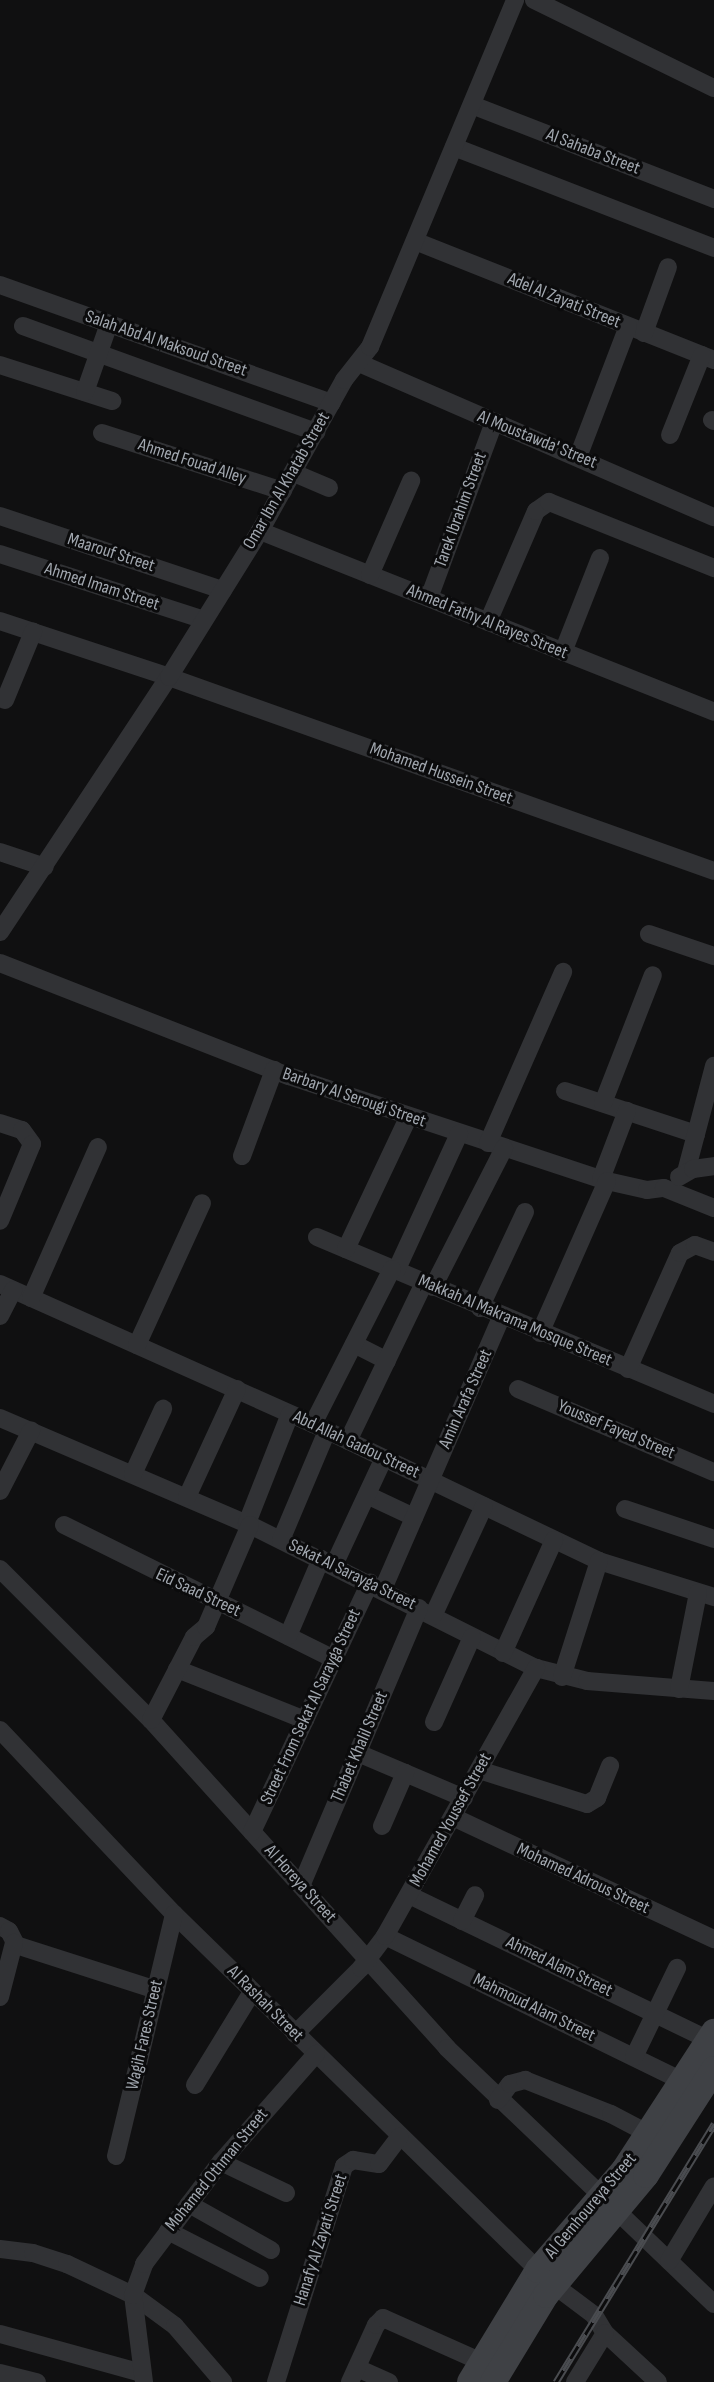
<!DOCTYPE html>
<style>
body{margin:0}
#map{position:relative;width:714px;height:2382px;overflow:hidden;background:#101011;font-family:"Sofia Sans Condensed",sans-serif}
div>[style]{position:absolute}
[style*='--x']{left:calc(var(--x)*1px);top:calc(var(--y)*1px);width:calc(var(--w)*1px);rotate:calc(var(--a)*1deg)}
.minor>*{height:18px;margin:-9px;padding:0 9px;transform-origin:9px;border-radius:9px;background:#313235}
.secondary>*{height:26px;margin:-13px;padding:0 13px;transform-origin:13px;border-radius:13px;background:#3f4145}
.rail>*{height:7px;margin-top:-3.5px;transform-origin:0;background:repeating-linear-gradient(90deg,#0b0b0c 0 14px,#4a4c50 0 28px);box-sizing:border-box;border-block:2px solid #4a4c50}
span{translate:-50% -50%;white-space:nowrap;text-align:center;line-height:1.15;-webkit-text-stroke:6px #0b0b0c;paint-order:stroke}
.street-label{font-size:18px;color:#a2a8b0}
</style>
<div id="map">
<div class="minor">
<i style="--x:534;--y:0;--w:200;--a:26.1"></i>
<i style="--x:472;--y:105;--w:260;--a:21.2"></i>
<i style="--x:454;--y:147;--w:279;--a:21.2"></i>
<i style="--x:415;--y:241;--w:322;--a:21.7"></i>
<i style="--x:0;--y:285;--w:352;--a:19.6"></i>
<i style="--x:23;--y:326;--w:312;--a:19.9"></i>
<i style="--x:644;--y:333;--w:70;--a:-70"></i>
<i style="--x:359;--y:363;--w:387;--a:23.5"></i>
<i style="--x:0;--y:365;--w:118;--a:17.8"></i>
<i style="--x:85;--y:392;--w:72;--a:-70.6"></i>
<i style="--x:712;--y:420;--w:2;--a:27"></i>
<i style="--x:102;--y:433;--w:190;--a:17.8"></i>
<i style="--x:670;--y:435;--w:86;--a:-68.2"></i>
<i style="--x:578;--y:457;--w:140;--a:-69.1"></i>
<i style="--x:294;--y:473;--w:38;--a:23"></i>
<i style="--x:0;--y:516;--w:235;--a:18.4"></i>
<i style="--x:260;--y:531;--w:489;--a:21.7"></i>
<i style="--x:0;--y:554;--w:214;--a:17.9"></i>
<i style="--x:370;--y:575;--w:103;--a:-66.4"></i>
<i style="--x:429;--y:598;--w:188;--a:-69.7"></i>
<i style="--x:0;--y:621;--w:178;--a:18.3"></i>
<i style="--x:169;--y:677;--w:578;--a:19.59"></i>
<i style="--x:488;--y:622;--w:121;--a:-66.6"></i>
<i style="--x:536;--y:511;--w:16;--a:-35"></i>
<i style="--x:549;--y:502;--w:178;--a:21.8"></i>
<i style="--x:563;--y:652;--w:101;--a:-68.5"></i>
<i style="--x:5;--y:700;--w:74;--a:-67.6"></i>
<i style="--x:0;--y:852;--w:47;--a:18.4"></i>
<i style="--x:0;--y:932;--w:306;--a:-56.5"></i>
<i style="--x:169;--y:677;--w:172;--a:-58.1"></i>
<i style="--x:260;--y:531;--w:173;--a:-60.9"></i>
<i style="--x:344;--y:380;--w:42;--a:-51.8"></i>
<i style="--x:370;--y:347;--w:376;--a:-67.3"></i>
<i style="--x:649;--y:934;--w:69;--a:18.7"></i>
<i style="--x:0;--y:963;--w:310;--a:21.4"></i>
<i style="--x:289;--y:1076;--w:335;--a:18.3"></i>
<i style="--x:607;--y:1181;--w:41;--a:12.7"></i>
<i style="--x:647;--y:1190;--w:17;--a:-7"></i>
<i style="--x:664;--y:1188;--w:54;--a:21.8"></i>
<i style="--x:565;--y:1091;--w:138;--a:18.2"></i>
<i style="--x:603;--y:1103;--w:137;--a:-68.7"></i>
<i style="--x:0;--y:1123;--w:23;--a:18"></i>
<i style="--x:22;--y:1130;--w:17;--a:54"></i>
<i style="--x:32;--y:1144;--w:83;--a:112.6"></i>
<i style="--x:488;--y:1143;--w:187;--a:-66.3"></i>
<i style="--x:242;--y:1156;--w:92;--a:-69.6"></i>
<i style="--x:686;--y:1172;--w:110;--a:-75.2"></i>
<i style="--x:679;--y:1177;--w:16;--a:-30"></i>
<i style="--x:693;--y:1169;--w:21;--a:-8"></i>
<i style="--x:601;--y:1179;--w:73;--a:-69.1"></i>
<i style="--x:317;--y:1237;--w:431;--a:22.8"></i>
<i style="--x:346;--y:1249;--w:147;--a:-64.7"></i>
<i style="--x:396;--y:1271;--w:151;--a:-65.3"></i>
<i style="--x:0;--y:1284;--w:343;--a:24.1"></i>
<i style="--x:313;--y:1424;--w:317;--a:25.6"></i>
<i style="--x:599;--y:1561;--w:121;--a:17.4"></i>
<i style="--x:433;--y:1287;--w:156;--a:-62.9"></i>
<i style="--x:31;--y:1298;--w:165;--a:-66.1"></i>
<i style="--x:480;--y:1308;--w:106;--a:-64.9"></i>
<i style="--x:0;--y:1316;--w:29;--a:-63"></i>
<i style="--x:540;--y:1333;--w:166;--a:-66.2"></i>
<i style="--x:354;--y:1344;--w:37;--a:27"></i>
<i style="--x:137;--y:1345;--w:156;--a:-65.4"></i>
<i style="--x:628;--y:1369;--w:127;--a:-65.9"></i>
<i style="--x:680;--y:1253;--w:17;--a:-28"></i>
<i style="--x:695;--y:1245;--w:20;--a:20"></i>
<i style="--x:518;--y:1389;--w:213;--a:23"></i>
<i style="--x:0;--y:1418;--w:272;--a:23.2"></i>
<i style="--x:250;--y:1525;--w:320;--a:26.6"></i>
<i style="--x:536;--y:1668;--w:53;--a:14.3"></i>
<i style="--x:587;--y:1681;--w:127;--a:4.5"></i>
<i style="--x:313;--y:1424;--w:174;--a:-63"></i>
<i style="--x:348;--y:1441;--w:175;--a:-64.3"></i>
<i style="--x:133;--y:1474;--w:72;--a:-65.2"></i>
<i style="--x:0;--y:1491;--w:68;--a:-62.7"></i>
<i style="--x:367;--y:1495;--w:52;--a:25.1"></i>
<i style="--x:187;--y:1497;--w:119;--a:-65.2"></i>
<i style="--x:625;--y:1509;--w:94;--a:18.6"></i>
<i style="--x:247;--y:1523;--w:117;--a:-68.5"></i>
<i style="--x:64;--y:1525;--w:301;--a:26.4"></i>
<i style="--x:281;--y:1540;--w:118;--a:-67.1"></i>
<i style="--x:334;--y:1565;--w:118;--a:-65"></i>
<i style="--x:0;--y:1569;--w:214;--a:45"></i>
<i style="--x:151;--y:1720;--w:442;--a:47.9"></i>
<i style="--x:447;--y:2048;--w:216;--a:43.7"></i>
<i style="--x:383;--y:1589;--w:296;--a:-66.5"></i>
<i style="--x:433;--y:1616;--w:121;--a:-65.1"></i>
<i style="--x:288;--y:1636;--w:84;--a:-66.8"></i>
<i style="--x:503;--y:1653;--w:124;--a:-65.7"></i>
<i style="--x:177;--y:1669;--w:138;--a:21.7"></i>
<i style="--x:562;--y:1677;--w:122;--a:-72.3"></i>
<i style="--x:679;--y:1689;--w:98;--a:-78.8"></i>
<i style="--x:151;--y:1720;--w:93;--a:-62.6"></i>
<i style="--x:194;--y:1637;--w:16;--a:-40"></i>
<i style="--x:206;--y:1627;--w:111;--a:-66.7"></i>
<i style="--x:434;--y:1722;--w:93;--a:-65.9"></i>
<i style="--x:0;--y:1730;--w:253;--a:46.6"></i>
<i style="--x:174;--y:1914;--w:509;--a:44.36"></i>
<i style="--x:358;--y:1753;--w:115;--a:23"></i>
<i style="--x:479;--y:1770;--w:113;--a:17.5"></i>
<i style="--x:587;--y:1804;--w:12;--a:-31"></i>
<i style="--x:597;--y:1798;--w:35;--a:-68"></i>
<i style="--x:453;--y:1817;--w:288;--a:25.1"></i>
<i style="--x:382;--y:1826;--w:58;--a:-66.5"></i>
<i style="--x:252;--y:1832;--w:276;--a:-64.7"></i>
<i style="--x:301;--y:1886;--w:302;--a:-67"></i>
<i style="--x:409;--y:1895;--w:333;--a:25.8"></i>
<i style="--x:462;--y:1921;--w:29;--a:-63"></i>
<i style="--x:0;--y:1926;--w:10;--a:29"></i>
<i style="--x:9;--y:1931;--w:16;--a:63"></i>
<i style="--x:16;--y:1945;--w:147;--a:17.8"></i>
<i style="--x:385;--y:1936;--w:331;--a:26"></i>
<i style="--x:0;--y:1997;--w:56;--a:-75.5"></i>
<i style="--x:295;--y:2034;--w:93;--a:-45"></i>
<i style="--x:361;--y:1968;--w:40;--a:-53"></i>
<i style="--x:385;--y:1936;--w:308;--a:-60.6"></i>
<i style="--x:634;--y:2057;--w:99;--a:-64.2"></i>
<i style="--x:195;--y:2085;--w:109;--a:-58.5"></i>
<i style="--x:498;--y:2100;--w:20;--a:-53"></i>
<i style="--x:510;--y:2084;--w:16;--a:-15"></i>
<i style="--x:525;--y:2080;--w:92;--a:21.6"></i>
<i style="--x:611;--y:2114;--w:43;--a:27.8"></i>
<i style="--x:116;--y:2156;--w:249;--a:-76.5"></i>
<i style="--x:221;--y:2162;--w:72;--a:25.5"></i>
<i style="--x:189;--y:2204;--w:94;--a:29.3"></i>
<i style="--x:618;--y:2212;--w:133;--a:43.8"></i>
<i style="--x:168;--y:2231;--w:103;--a:27.1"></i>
<i style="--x:0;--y:2249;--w:33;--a:7"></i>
<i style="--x:33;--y:2253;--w:36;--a:18"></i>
<i style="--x:67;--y:2264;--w:73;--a:25.2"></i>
<i style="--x:133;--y:2295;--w:52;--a:36.4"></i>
<i style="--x:175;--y:2326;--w:74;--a:49.4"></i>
<i style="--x:669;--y:2261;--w:87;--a:-59"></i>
<i style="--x:554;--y:2285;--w:50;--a:36.9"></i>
<i style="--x:594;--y:2315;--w:21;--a:59"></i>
<i style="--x:605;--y:2333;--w:72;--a:42.8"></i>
<i style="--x:0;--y:2334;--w:147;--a:15.4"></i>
<i style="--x:357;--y:2368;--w:35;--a:24"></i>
<i style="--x:0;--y:2373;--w:38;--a:14"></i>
<i style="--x:144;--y:2382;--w:88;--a:-97.2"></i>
<i style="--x:133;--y:2295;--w:33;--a:-70"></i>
<i style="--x:144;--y:2264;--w:128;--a:-53"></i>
<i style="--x:221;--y:2162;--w:144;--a:-48.7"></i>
<i style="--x:276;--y:2382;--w:226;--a:-72.5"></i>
<i style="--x:344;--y:2166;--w:11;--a:-34"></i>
<i style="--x:353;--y:2160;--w:26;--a:9"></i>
<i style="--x:379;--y:2164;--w:34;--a:-53"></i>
<i style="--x:350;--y:2382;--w:63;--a:-65.5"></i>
<i style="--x:376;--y:2325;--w:10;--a:-45"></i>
<i style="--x:383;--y:2318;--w:108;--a:24"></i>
<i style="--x:575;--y:2382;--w:57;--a:-58.5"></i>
</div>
<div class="secondary">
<i style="--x:470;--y:2382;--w:131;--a:-58.7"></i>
<i style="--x:538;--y:2270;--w:132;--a:-49.3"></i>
<i style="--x:624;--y:2170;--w:165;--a:-56.9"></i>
<i style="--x:493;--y:2382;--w:102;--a:-58.7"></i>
<i style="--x:546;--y:2295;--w:156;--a:-50.2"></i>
<i style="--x:646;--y:2175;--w:126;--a:-57.3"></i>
</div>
<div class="rail">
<i style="--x:556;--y:2382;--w:303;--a:-58.5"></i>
</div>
<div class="street-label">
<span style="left:593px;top:152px;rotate:21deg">Al Sahaba Street</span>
<span style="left:564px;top:301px;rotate:22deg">Adel Al Zayati Street</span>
<span style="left:166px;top:344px;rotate:19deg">Salah Abd Al Maksoud Street</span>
<span style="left:537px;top:440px;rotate:22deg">Al Moustawda' Street</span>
<span style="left:192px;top:462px;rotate:18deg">Ahmed Fouad Alley</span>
<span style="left:287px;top:481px;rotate:-60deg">Omar Ibn Al Khatab Street</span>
<span style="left:461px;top:510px;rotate:-70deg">Tarek Ibrahim Street</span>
<span style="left:111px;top:553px;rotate:18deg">Maarouf Street</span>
<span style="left:102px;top:587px;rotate:18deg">Ahmed Imam Street</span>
<span style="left:487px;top:622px;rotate:22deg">Ahmed Fathy Al Rayes Street</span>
<span style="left:441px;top:774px;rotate:20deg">Mohamed Hussein Street</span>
<span style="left:354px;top:1098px;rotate:19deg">Barbary Al Serougi Street</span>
<span style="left:515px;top:1321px;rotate:23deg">Makkah Al Makrama Mosque Street</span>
<span style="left:466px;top:1399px;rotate:-66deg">Amin Arafa Street</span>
<span style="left:616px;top:1430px;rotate:23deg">Youssef Fayed Street</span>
<span style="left:356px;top:1445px;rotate:25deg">Abd Allah Gadou Street</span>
<span style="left:352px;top:1575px;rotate:26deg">Sekat Al Sarayga Street</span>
<span style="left:198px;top:1593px;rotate:25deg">Eid Saad Street</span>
<span style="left:311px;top:1707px;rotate:-65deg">Street From Sekat Al Sarayga Street</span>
<span style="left:360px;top:1747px;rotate:-67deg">Thabet Khalil Street</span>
<span style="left:451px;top:1820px;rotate:-61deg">Mohamed Youssef Street</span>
<span style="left:583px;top:1879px;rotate:25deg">Mohamed Adrous Street</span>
<span style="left:300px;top:1884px;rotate:48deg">Al Horeya Street</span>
<span style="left:559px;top:1967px;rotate:26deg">Ahmed Alam Street</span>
<span style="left:265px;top:2004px;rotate:45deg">Al Rashah Street</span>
<span style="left:534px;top:2008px;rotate:26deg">Mahmoud Alam Street</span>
<span style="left:145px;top:2035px;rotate:-77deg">Wagih Fares Street</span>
<span style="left:217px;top:2170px;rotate:-51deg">Mohamed Othman Street</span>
<span style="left:591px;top:2206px;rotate:-50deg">Al Gemhoureya Street</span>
<span style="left:321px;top:2240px;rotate:-72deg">Hanafy Al Zayati Street</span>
</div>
</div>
